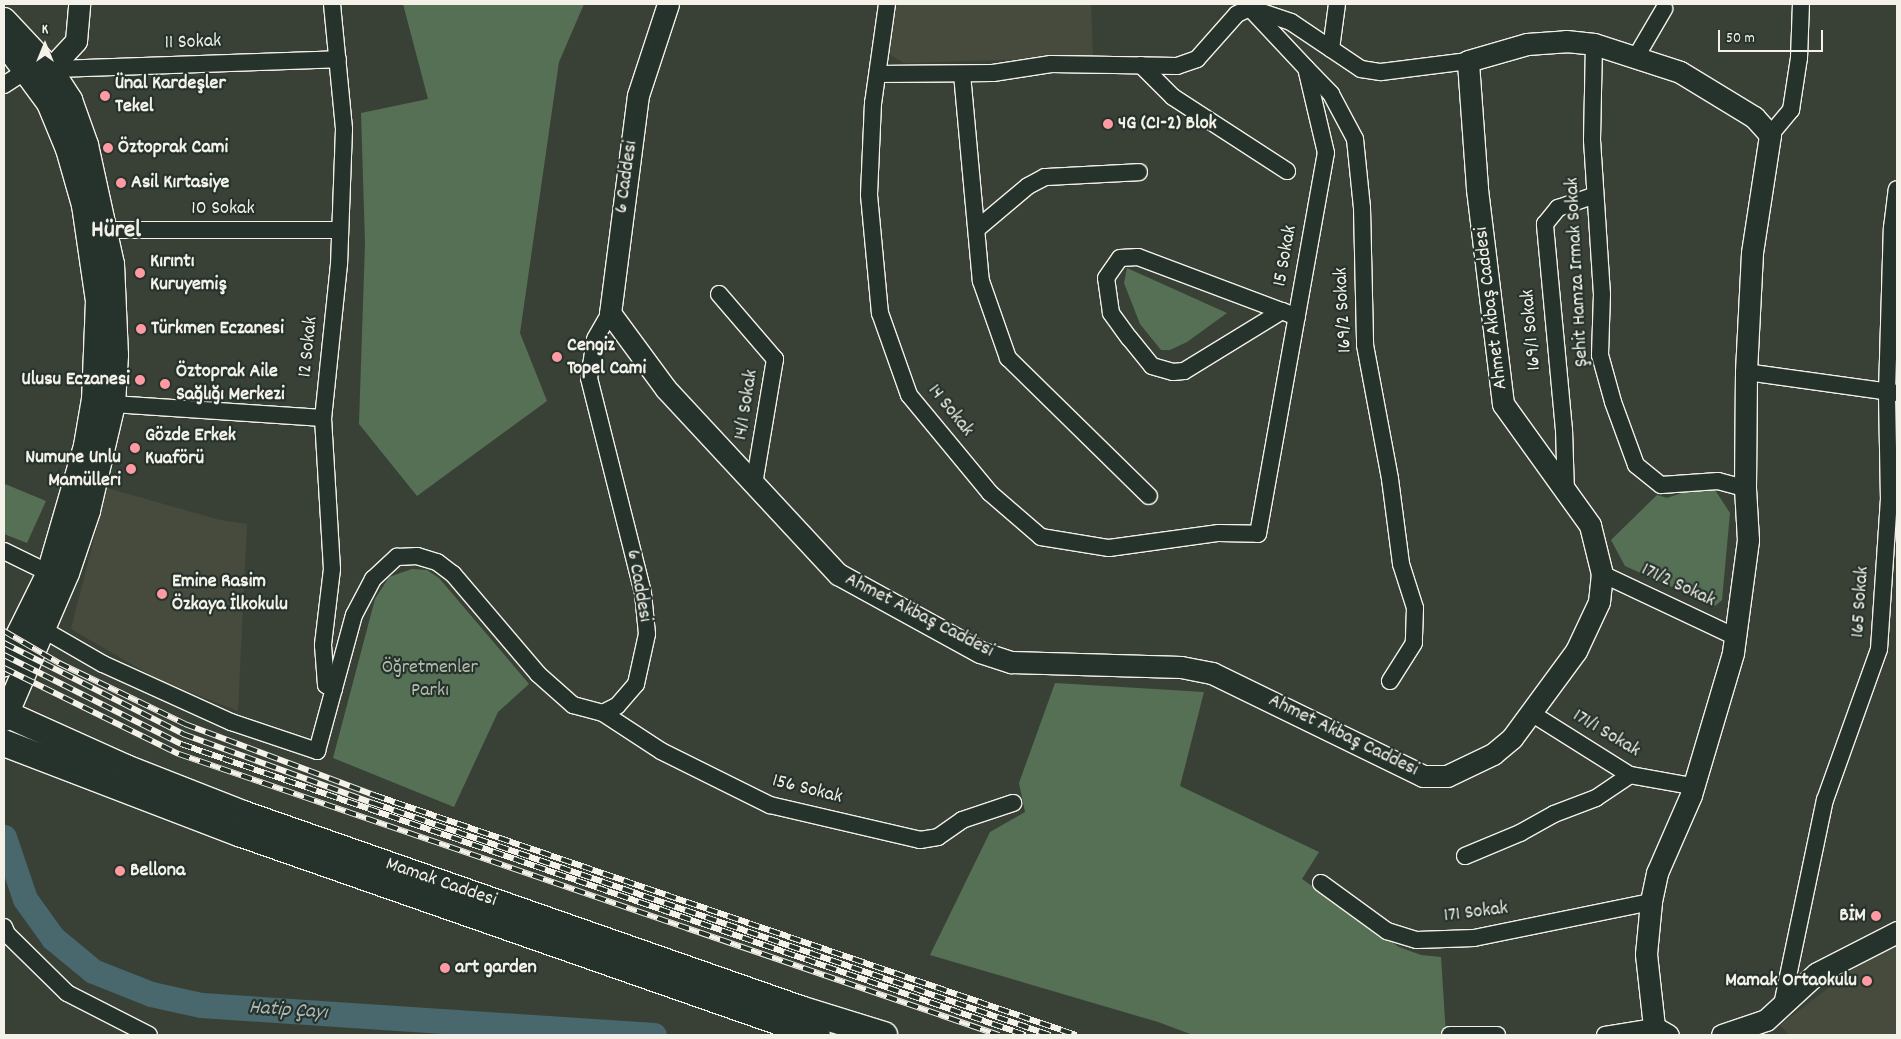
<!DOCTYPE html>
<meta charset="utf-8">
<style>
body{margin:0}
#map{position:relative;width:1901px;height:1039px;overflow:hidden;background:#394137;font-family:Dekko,sans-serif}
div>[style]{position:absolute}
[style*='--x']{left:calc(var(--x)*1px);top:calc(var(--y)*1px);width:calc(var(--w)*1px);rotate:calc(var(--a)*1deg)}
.built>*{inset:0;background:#464b3e}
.green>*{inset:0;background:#567055}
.river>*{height:25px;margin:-12.5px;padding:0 12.5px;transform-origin:12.5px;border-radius:12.5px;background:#48686e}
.roads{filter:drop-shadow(1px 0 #f4f1e8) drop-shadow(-1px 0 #f4f1e8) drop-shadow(0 1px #f4f1e8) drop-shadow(0 -1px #f4f1e8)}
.minor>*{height:16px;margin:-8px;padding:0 8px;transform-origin:8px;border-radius:8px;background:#26332d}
.tertiary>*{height:21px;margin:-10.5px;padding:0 10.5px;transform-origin:10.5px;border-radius:10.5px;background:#26332d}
.secondary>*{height:24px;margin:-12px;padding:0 12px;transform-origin:12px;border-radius:12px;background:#26332d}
.primary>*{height:26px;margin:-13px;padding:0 13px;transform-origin:13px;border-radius:13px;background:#26332d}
.rail>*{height:5.5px;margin-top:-2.75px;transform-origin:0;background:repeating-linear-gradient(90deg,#26332d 0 11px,#f4f1e8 0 22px);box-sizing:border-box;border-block:1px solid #f4f1e8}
.dots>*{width:14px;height:14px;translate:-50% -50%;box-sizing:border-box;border:2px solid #26332d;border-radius:50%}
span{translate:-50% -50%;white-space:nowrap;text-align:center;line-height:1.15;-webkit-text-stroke:4.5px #26332d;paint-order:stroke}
.street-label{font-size:20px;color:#f4f1e8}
.poi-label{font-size:20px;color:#f4f1e8;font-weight:700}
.left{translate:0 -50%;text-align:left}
.right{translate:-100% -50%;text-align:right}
.park-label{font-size:20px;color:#b5bdad}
.water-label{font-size:21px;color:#afbab7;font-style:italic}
.district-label{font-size:25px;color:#f4f1e8;font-weight:700}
.frame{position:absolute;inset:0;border:5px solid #f4f1e8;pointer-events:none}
.north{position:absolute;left:20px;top:20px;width:50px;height:50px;-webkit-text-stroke:4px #26332d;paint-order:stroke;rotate:0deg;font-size:14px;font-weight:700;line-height:20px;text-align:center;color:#f4f1e8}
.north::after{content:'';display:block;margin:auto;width:18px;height:22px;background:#f4f1e8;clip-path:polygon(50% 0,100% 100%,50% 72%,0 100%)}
.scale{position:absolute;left:1718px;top:30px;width:105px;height:22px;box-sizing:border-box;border:2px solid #f4f1e8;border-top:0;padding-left:6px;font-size:15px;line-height:18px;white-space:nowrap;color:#f4f1e8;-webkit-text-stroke:4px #26332d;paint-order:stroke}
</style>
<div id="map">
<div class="built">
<i style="clip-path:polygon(897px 4px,1091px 4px,1093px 57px,904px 63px,887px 53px)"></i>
<i style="clip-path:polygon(107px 488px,220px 520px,247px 524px,238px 711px,159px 680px,71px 629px)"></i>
<i style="clip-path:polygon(1897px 946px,1897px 1035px,1789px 1035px,1780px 1025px,1865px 960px)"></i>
</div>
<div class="green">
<i style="clip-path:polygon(403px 4px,584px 4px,559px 62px,520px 333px,547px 401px,417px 496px,359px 424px,365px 243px,361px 113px,428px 99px)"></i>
<i style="clip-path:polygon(1127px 268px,1227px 313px,1187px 342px,1170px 350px,1161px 350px,1140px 324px,1124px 283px)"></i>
<i style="clip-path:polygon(5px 484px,46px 501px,27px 543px,4px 534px)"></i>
<i style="clip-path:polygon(1690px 490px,1715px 490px,1730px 513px,1722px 600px,1715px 606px,1625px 566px,1611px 540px,1657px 495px,1667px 498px)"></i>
<i style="clip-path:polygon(412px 569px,427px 570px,439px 578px,529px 684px,498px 712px,454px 807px,333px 758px,375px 599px,389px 577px)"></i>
<i style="clip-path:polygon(1055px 683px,1204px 692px,1180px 786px,1319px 852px,1302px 879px,1399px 947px,1421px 955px,1441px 957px,1446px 1035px,1193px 1035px,1158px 1022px,930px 955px,990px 832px,1025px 812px,1019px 783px)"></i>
</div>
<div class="river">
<i style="--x:4;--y:837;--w:65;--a:71.3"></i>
<i style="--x:25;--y:899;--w:48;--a:54.3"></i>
<i style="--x:53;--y:938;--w:52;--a:39.5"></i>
<i style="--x:93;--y:971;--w:62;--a:21.6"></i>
<i style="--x:151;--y:994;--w:51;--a:12.4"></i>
<i style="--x:201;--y:1005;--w:454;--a:3.8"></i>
</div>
<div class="roads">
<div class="minor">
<i style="--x:332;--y:4;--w:126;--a:84.5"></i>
<i style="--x:344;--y:129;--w:135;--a:92.1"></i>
<i style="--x:339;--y:264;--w:155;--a:95.9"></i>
<i style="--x:323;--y:418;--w:151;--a:86.6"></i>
<i style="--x:332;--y:569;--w:77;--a:96.8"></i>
<i style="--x:323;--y:645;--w:40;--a:85.7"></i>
<i style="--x:326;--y:685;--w:9;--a:27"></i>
<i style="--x:887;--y:4;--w:100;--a:98"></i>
<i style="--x:873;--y:103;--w:92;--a:92.5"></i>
<i style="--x:869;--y:195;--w:119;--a:84.7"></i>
<i style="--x:880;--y:313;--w:87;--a:70.5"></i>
<i style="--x:909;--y:395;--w:127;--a:50.4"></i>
<i style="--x:990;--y:493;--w:67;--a:40.8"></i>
<i style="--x:1041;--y:537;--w:69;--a:9.2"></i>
<i style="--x:1109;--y:548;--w:111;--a:-7.8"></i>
<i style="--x:1219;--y:533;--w:39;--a:1"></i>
<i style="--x:1258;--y:534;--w:387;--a:-79.9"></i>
<i style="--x:1326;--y:153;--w:87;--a:-103.2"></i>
<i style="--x:1306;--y:68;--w:88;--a:-133.2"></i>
<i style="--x:1594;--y:44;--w:96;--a:91.2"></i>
<i style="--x:1592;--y:140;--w:154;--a:86.3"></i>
<i style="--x:1602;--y:294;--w:61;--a:91.9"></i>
<i style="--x:1600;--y:355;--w:49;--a:74.5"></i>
<i style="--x:1613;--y:402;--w:67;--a:69.9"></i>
<i style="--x:1636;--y:465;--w:32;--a:39"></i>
<i style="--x:1661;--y:485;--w:57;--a:-4"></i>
<i style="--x:1718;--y:481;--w:28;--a:15"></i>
<i style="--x:1331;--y:49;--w:45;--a:-82.4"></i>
<i style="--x:1636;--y:57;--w:56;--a:-59.7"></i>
<i style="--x:1141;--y:65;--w:45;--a:45"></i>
<i style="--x:1173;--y:97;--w:136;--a:33"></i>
<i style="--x:1307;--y:69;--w:35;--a:46"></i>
<i style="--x:1331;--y:94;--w:51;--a:61.9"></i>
<i style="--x:1355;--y:139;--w:69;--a:84.2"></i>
<i style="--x:1362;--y:208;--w:137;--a:88.7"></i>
<i style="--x:1365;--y:345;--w:136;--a:79.4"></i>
<i style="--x:1390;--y:479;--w:86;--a:82.6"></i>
<i style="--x:1401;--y:564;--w:46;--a:72.3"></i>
<i style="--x:1415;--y:608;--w:35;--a:92"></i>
<i style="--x:1414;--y:643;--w:45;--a:122.3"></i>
<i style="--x:878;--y:74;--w:115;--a:-0.5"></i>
<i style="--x:993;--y:73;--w:59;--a:-8.8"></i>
<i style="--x:1051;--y:64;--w:126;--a:0.9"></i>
<i style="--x:1177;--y:66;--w:21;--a:-19"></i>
<i style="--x:1197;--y:59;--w:60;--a:-48.4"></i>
<i style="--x:1237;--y:14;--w:14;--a:-25"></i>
<i style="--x:1250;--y:8;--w:43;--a:18.9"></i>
<i style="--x:1291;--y:22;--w:84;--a:33.9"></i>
<i style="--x:1361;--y:69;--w:20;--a:9"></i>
<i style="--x:1381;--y:72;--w:88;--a:-7.2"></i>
<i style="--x:962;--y:74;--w:208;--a:84.8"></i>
<i style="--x:981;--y:281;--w:82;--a:70.7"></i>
<i style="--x:1008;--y:358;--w:197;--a:44.4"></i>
<i style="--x:4;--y:85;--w:27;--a:-33"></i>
<i style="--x:27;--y:70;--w:311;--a:-2"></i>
<i style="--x:1770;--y:135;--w:33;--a:-50"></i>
<i style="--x:1791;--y:110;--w:53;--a:-81.3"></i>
<i style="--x:1799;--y:58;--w:54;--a:-87.9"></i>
<i style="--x:978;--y:228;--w:65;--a:-40"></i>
<i style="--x:1028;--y:186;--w:19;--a:-28"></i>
<i style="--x:1045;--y:177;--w:94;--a:-3"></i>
<i style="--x:107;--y:230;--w:231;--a:0"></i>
<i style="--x:719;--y:294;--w:86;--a:49.3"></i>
<i style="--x:775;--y:359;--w:127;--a:99.5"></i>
<i style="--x:1282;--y:311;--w:115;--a:148.5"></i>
<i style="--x:1184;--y:371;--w:11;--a:175"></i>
<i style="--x:1173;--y:372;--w:22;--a:-164"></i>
<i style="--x:1152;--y:366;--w:36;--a:-129"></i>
<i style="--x:1129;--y:338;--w:31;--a:-126"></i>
<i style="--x:1111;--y:313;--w:35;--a:-98"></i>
<i style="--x:1106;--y:278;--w:24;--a:-55"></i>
<i style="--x:1120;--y:258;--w:18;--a:-3"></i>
<i style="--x:1138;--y:257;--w:154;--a:20.6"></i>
<i style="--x:1282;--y:311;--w:16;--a:22"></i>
<i style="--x:1746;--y:372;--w:152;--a:7.9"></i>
<i style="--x:113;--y:404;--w:210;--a:3.8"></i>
<i style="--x:1566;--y:493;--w:63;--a:-91.8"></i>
<i style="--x:1564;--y:430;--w:207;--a:-95.3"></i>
<i style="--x:1545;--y:224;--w:21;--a:-51"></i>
<i style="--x:1558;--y:208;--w:39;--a:-19"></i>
<i style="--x:4;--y:551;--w:50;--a:26.1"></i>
<i style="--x:1602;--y:574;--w:148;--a:25.2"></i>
<i style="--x:44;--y:630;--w:68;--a:30"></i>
<i style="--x:103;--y:664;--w:141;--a:24.4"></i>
<i style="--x:231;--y:722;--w:91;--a:18.6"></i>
<i style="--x:317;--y:751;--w:141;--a:-74.8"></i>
<i style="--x:354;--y:615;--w:41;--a:-62.2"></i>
<i style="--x:373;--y:579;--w:33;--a:-43"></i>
<i style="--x:397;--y:557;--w:20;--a:-3"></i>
<i style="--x:417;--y:556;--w:21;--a:17"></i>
<i style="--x:437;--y:562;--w:20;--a:37"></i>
<i style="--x:453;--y:574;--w:131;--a:49.6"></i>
<i style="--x:538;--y:674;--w:47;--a:41.5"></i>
<i style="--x:573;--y:705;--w:31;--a:15"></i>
<i style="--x:603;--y:713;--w:16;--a:-27"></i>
<i style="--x:617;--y:706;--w:29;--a:-49"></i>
<i style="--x:636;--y:684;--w:51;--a:-77.6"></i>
<i style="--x:647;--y:634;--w:41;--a:-95.6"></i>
<i style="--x:643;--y:593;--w:222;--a:-104.1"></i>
<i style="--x:589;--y:378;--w:39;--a:-81"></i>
<i style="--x:595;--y:339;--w:30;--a:-60"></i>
<i style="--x:603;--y:713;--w:69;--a:33.2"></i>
<i style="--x:661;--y:751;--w:122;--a:26.4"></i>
<i style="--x:770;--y:805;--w:154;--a:13.1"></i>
<i style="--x:920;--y:840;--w:18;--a:-9"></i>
<i style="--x:938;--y:837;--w:29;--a:-35"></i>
<i style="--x:962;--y:820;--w:54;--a:-18.4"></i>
<i style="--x:1531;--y:713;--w:117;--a:32.1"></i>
<i style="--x:1630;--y:775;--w:63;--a:10.1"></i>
<i style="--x:1465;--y:856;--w:60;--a:-22.7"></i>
<i style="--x:1520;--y:833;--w:39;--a:-29"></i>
<i style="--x:1554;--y:814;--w:45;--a:-20.9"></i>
<i style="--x:1596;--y:798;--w:41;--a:-34.1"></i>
<i style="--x:1321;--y:883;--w:82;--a:36"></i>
<i style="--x:1387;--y:931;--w:31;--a:17"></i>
<i style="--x:1417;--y:940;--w:57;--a:-2"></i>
<i style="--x:1474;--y:938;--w:181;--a:-11.5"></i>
<i style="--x:4;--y:927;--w:8;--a:67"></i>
<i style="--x:7;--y:934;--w:84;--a:44.5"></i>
<i style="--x:67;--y:993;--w:92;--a:27.1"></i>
<i style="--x:1782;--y:1005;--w:209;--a:-78.2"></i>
<i style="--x:1825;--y:800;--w:160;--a:-70.3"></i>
<i style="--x:1879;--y:649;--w:149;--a:-86.2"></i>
<i style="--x:1889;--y:500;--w:108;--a:-91.1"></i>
<i style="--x:1887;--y:392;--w:164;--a:-88.3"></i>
<i style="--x:1892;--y:228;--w:39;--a:-83"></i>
<i style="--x:1450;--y:1035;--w:47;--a:0"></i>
<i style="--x:1605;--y:1035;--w:50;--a:-9.3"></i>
</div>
<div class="tertiary">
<i style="--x:668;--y:4;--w:96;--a:108.2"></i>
<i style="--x:638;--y:95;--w:220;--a:97.3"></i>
<i style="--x:610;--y:313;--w:94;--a:53.6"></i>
<i style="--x:666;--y:389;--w:253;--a:47.1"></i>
<i style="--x:838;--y:574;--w:162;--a:28.8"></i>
<i style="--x:980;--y:652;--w:33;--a:18"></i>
<i style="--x:1011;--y:662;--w:170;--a:1.7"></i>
<i style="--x:1181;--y:667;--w:32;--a:11"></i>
<i style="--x:1212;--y:673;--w:235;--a:26"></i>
<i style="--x:1423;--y:776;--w:24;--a:0"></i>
<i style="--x:1447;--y:776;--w:51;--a:-25.6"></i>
<i style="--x:1493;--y:754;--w:25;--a:-40"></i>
<i style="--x:1512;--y:738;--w:108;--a:-53.7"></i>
<i style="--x:1576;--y:651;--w:54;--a:-64.9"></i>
<i style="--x:1599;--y:602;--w:28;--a:-84"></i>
<i style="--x:1602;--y:574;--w:50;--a:-103.8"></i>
<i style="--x:1590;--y:525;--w:149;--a:-125.7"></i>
<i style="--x:1503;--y:404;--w:218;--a:-96.9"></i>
<i style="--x:1477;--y:188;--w:127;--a:-94.1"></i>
<i style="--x:1468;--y:61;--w:61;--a:-16.1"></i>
<i style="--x:1527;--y:44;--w:39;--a:-4"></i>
<i style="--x:1566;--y:41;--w:28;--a:6"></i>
<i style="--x:1594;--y:44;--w:90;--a:18"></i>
<i style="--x:1680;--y:72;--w:87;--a:31.3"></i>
<i style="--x:1754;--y:117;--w:24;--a:48"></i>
<i style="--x:1770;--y:135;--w:119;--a:98.7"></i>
<i style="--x:1752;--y:253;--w:119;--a:92.9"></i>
<i style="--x:1746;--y:372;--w:116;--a:90.5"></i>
<i style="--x:1745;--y:488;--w:52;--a:86.7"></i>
<i style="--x:1748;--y:540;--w:114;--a:97.6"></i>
<i style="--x:1733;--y:653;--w:148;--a:106.5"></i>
<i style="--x:1691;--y:795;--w:85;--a:113.6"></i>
<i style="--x:1657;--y:873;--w:30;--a:102"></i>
<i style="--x:1651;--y:902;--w:52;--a:95.5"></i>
<i style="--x:1646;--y:954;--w:73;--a:83.7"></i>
<i style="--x:1654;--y:1027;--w:16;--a:30"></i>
<i style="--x:50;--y:69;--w:38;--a:-47"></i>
<i style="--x:76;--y:41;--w:37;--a:-85"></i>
<i style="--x:1722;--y:1035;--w:46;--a:-18.8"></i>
<i style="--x:1766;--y:1020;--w:69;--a:-42.7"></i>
<i style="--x:1817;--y:973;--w:90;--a:-27.1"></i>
</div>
<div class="secondary">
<i style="--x:4;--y:20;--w:67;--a:46.8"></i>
<i style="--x:50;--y:69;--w:37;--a:57"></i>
<i style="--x:70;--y:100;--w:48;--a:70.4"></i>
<i style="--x:86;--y:145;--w:122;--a:77.7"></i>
<i style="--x:112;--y:264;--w:91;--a:87.5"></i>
<i style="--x:116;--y:355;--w:49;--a:93.5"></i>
<i style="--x:113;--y:404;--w:110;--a:103.2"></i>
<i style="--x:88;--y:511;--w:65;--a:108.7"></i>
<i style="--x:67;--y:573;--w:159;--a:113.3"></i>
<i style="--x:4;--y:42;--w:76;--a:53.6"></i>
<i style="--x:49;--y:103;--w:50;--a:67.6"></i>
<i style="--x:68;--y:149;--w:58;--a:74.1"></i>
<i style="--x:84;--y:205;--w:97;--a:81.7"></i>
<i style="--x:98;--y:301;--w:98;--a:92.3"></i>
<i style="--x:94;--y:399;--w:48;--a:99.7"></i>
<i style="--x:86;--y:446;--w:132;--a:106.2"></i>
<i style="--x:49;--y:573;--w:102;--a:116.3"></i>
</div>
<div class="primary">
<i style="--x:4;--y:713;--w:134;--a:24.3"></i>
<i style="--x:126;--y:768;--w:126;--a:21.5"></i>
<i style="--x:243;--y:814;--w:590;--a:19.29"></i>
<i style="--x:800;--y:1009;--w:88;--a:17.2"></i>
<i style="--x:4;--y:743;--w:252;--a:21"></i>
<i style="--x:239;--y:833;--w:612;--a:19.26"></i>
</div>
</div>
<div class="rail">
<i style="--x:4;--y:631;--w:64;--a:30.2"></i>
<i style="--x:59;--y:663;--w:140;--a:25.8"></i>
<i style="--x:185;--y:724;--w:202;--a:20.6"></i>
<i style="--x:374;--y:795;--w:742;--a:18.87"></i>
<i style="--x:4;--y:643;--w:201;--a:26.9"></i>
<i style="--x:183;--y:734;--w:202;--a:20"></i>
<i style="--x:373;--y:803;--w:716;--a:18.92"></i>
<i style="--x:4;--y:655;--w:198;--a:26.7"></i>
<i style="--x:181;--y:744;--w:893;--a:19.02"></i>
<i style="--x:4;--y:668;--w:195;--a:26.2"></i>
<i style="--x:179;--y:754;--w:867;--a:18.92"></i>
</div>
<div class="dots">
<i style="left:105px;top:96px;background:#ff9aa2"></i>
<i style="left:1108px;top:124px;background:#ff9aa2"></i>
<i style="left:108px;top:148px;background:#ff9aa2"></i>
<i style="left:121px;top:183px;background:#ff9aa2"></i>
<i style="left:140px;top:273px;background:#ff9aa2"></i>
<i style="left:141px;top:329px;background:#ff9aa2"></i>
<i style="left:557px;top:357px;background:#ff9aa2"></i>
<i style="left:140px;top:380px;background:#ff9aa2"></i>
<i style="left:165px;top:384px;background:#ff9aa2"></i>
<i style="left:135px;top:448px;background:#ff9aa2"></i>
<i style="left:131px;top:469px;background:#ff9aa2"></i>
<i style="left:162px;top:594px;background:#ff9aa2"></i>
<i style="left:120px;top:871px;background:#ff9aa2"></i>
<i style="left:1876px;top:916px;background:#ff9aa2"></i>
<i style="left:445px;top:968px;background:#ff9aa2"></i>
<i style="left:1867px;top:981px;background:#ff9aa2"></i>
</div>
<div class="street-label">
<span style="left:193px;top:43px;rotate:-2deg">11 Sokak</span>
<span style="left:627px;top:177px;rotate:-82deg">6 Caddesi</span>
<span style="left:223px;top:209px">10 Sokak</span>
<span style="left:1286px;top:256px;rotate:-80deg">15 Sokak</span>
<span style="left:1578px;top:272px;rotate:-93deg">Şehit Hamza Irmak Sokak</span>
<span style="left:1492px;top:308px;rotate:-97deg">Ahmet Akbaş Caddesi</span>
<span style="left:1344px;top:310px;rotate:-93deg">169/2 Sokak</span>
<span style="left:1532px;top:330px;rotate:-95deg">169/1 Sokak</span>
<span style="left:309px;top:347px;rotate:-84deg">12 Sokak</span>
<span style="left:747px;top:405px;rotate:-81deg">14/1 Sokak</span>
<span style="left:950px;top:411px;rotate:51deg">14 Sokak</span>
<span style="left:638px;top:586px;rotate:80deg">6 Caddesi</span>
<span style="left:1678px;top:586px;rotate:25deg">171/2 Sokak</span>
<span style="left:1861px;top:602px;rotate:-86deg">165 Sokak</span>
<span style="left:919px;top:616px;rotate:27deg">Ahmet Akbaş Caddesi</span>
<span style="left:1606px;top:734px;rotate:31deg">171/1 Sokak</span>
<span style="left:1343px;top:736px;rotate:26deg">Ahmet Akbaş Caddesi</span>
<span style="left:807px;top:790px;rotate:14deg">156 Sokak</span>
<span style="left:441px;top:883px;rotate:19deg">Mamak Caddesi</span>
<span style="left:1476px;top:913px;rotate:-7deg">171 Sokak</span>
</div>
<div class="poi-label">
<span class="left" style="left:115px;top:96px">Ünal Kardeşler<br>Tekel</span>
<span class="left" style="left:1118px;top:124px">4G (C1-2) Blok</span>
<span class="left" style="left:118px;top:148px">Öztoprak Cami</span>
<span class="left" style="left:131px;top:183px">Asil Kırtasiye</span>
<span class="left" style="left:150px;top:274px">Kırıntı<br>Kuruyemiş</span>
<span class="left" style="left:151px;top:329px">Türkmen Eczanesi</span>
<span class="left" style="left:567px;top:358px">Cengiz<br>Topel Cami</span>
<span class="left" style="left:176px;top:384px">Öztoprak Aile<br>Sağlığı Merkezi</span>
<span class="right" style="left:130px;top:380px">Ulusu Eczanesi</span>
<span class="left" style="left:145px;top:448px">Gözde Erkek<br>Kuaförü</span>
<span class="right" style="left:121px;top:470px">Numune Unlu<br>Mamülleri</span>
<span class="left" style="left:172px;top:594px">Emine Rasim<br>Özkaya İlkokulu</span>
<span class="left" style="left:130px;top:871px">Bellona</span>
<span class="right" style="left:1866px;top:916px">BİM</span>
<span class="left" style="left:455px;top:968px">art garden</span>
<span class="right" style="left:1857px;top:981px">Mamak Ortaokulu</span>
</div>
<div class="park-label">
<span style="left:430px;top:680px">Öğretmenler<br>Parkı</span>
</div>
<div class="water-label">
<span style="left:288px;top:1011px;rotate:4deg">Hatip Çayı</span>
</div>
<div class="district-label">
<span style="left:116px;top:231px">Hürel</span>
</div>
<div class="frame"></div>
<div class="north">K</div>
<div class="scale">50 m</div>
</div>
